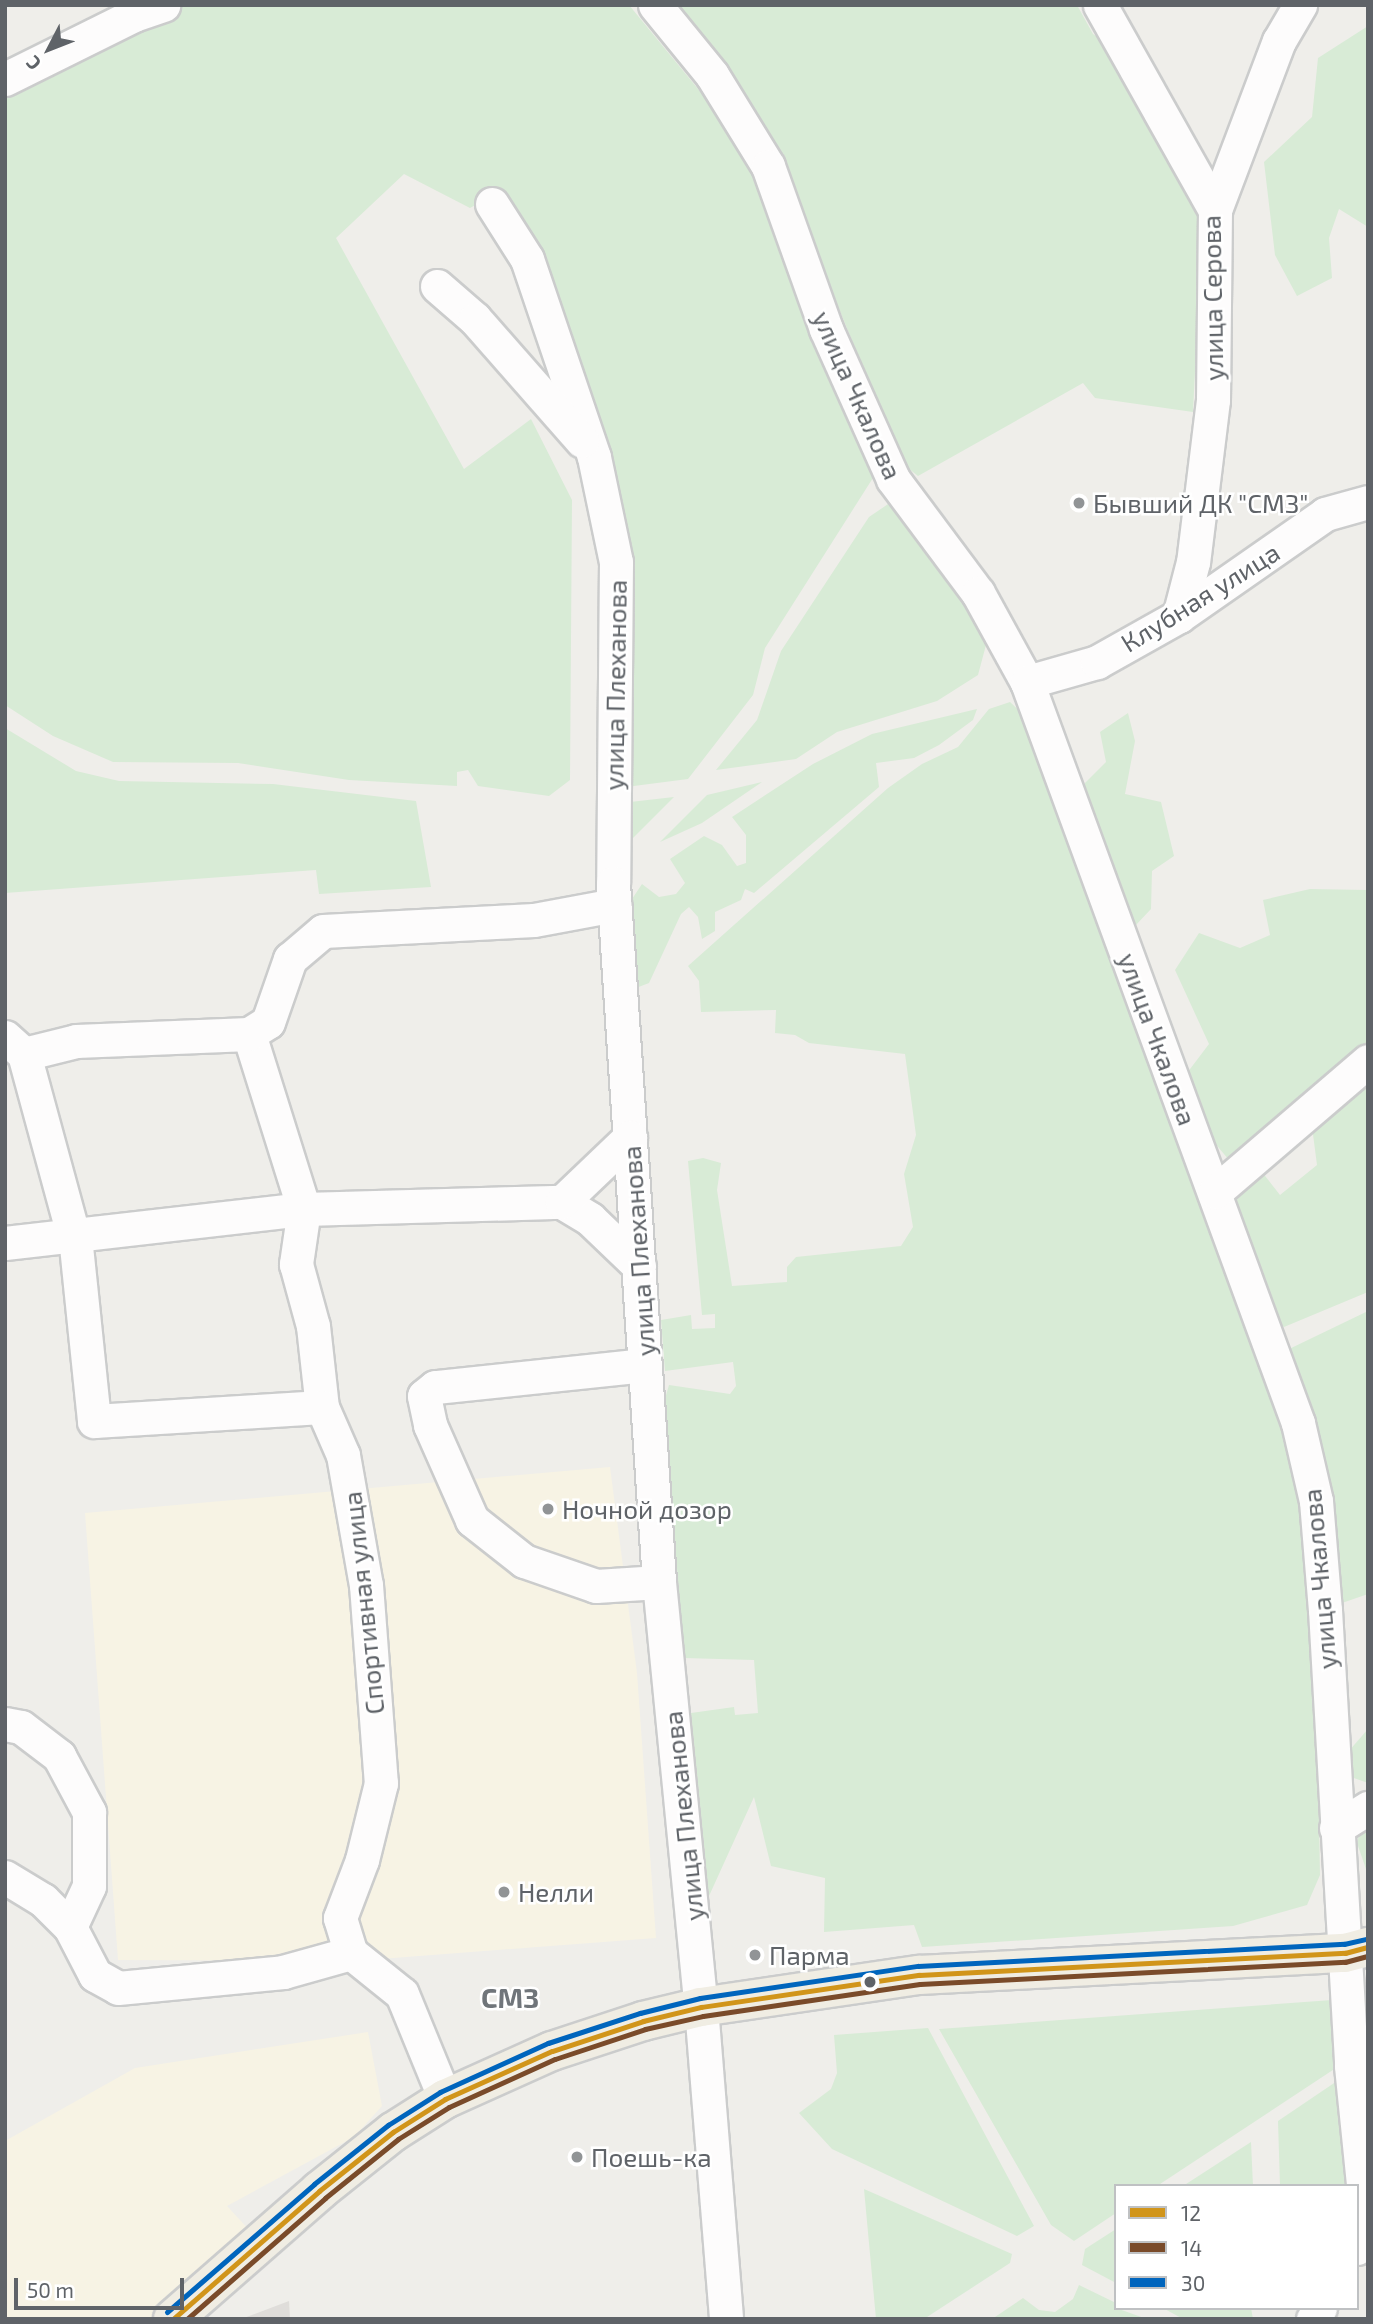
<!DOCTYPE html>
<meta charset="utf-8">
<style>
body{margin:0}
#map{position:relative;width:1373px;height:2324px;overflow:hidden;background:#efeeea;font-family:"Exo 2",sans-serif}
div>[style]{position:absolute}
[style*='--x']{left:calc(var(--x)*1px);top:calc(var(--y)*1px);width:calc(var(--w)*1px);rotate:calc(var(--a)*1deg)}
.commercial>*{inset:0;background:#f7f3e4}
.industrial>*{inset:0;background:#dfddda}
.green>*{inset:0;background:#d8ebd6}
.roads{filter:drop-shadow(2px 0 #cbcccc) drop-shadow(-2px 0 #cbcccc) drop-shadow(0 2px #cbcccc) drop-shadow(0 -2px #cbcccc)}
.minor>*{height:33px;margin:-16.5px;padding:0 16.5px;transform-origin:16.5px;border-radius:16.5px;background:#fdfcfc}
.highway>*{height:38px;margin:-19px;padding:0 19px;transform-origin:19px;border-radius:19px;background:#f0ede3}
.bus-1>*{height:5px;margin:-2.5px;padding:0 2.5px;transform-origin:2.5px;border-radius:2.5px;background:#d1951a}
.bus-2>*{height:5px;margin:-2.5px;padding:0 2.5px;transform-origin:2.5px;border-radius:2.5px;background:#7a4b2a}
.bus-3>*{height:5px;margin:-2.5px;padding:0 2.5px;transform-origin:2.5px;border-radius:2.5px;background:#0065bd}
.dots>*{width:19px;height:19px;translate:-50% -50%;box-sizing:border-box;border:4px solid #fff;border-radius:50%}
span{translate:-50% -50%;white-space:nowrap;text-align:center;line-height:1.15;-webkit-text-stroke:5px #fff;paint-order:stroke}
.street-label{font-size:26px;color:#5f6368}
.poi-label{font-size:26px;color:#5f6368}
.left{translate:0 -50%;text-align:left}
.neighbourhood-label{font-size:28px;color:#70757a;font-weight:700}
.frame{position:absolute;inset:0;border:7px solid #5f6368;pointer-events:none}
.legend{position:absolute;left:1114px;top:2184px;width:245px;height:126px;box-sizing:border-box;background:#fff;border:2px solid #bfc1c3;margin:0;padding:9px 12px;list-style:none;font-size:21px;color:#5f6368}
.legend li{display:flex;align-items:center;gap:14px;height:35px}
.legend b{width:35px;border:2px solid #bfc1c3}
.north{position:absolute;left:14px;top:14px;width:70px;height:70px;-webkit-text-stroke:5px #fff;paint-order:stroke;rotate:228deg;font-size:19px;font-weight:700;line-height:28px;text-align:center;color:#5f6368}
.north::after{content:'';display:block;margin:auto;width:24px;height:32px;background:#5f6368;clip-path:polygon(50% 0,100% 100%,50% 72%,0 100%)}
.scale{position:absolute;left:14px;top:2278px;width:170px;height:32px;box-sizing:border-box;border:4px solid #5f6368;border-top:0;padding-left:9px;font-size:21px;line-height:24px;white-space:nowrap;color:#5f6368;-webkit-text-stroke:5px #fff;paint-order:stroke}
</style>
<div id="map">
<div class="commercial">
<i style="clip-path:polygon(610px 1467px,637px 1673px,656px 1938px,354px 1961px,118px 1960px,85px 1513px)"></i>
<i style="clip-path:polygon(368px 2032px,382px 2106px,354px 2137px,227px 2206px,251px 2232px,152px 2319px,5px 2319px,5px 2141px,135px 2068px)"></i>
</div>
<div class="industrial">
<i style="clip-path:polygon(289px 2301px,290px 2319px,241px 2319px)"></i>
</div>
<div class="green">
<i style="clip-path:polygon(184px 5px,629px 5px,717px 112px,772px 201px,878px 470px,765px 648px,753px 695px,688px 779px,626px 787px,588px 402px,515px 206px,493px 195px,470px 208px,404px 174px,336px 238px,464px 469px,531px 419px,572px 500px,570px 780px,549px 796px,478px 786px,468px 770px,457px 772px,457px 786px,349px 780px,238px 763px,113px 762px,53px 736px,5px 705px,5px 89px)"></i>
<i style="clip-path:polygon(672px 5px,1077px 5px,1093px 34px,1111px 46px,1197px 199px,1202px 232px,1193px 412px,1095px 398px,1083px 383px,918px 476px,903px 464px,813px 246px,784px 155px)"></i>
<i style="clip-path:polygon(1368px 26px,1368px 227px,1339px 209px,1329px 238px,1332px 278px,1297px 296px,1275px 255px,1264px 162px,1312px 117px,1318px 58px)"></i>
<i style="clip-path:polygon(894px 500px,963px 598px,986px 645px,978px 675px,937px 701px,837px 732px,796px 759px,716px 770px,757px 720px,781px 651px,869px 517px)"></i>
<i style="clip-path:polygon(1010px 702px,1023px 714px,1268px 1374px,1301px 1491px,1316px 1654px,1320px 1875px,1307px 1905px,1233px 1926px,922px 1947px,914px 1925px,824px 1932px,825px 1878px,771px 1866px,754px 1797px,709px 1896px,691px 1713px,734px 1707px,735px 1715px,758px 1713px,754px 1660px,684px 1658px,664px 1402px,669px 1385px,730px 1394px,736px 1386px,733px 1362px,665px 1371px,661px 1320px,691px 1315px,692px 1329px,715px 1328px,715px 1314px,702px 1315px,688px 1161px,703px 1158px,721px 1163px,717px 1190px,732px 1286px,787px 1282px,787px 1267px,796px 1257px,901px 1246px,913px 1227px,904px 1174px,916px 1135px,905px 1054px,809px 1043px,795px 1035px,775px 1033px,776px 1010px,701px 1012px,699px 981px,688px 966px,888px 788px,922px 764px,958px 747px,989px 709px)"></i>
<i style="clip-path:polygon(977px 709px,973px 720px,939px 745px,914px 758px,876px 763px,879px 787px,754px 893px,745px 889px,741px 900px,715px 912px,715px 931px,702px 939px,698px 917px,689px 907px,681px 914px,649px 983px,636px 988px,632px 899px,642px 884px,659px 897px,676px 894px,685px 883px,670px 859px,704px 836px,722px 845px,737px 866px,746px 863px,746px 835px,732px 817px,813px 764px,872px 734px)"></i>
<i style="clip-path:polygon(1128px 713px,1135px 741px,1125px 794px,1161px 802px,1174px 856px,1152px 871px,1151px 909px,1135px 926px,1079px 798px,1085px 783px,1106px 762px,1100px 732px)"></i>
<i style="clip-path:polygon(5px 728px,76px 771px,119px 781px,273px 784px,416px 801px,431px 887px,319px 894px,316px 870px,5px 893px)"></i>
<i style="clip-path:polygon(762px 782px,702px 823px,660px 842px,707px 795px)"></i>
<i style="clip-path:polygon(674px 797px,628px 843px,630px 802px)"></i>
<i style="clip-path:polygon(1310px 889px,1368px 890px,1368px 1051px,1229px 1160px,1213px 1141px,1184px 1077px,1209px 1044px,1175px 970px,1199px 933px,1240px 948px,1270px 935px,1263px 900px)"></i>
<i style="clip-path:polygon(1368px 1072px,1368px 1292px,1284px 1327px,1270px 1313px,1234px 1196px,1258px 1167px,1280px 1195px,1317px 1165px,1311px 1119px)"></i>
<i style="clip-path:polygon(1368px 1311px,1368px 1594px,1342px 1603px,1334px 1506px,1299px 1385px,1285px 1351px)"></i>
<i style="clip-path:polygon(1368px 1729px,1368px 1783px,1351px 1777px,1348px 1752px)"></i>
<i style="clip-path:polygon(1368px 1823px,1368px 1875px,1357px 1843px,1360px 1831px)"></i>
<i style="clip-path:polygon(1332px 2000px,1342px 2064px,1157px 2186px,1116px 2186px,1116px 2213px,1074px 2241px,1051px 2225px,939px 2029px)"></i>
<i style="clip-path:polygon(928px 2028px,1034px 2226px,1017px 2236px,832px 2149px,799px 2113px,831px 2089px,837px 2073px,834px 2035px)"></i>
<i style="clip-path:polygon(1343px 2077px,1350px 2186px,1280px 2186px,1278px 2121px)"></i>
<i style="clip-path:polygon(1251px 2142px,1253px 2186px,1183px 2186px)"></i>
<i style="clip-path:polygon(864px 2189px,1012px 2254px,1010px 2263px,924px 2319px,876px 2319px)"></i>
<i style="clip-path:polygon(1116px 2229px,1116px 2283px,1082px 2265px,1085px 2249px)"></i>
<i style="clip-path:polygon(1079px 2285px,1116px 2303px,1116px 2308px,1147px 2319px,992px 2319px,1023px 2298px,1039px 2310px,1055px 2312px,1073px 2299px)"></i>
<i style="clip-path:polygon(1163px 2308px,1251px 2308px,1253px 2319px,1183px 2319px)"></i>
</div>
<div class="roads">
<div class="minor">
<i style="--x:655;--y:5;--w:90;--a:50.8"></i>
<i style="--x:712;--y:75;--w:107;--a:58.4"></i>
<i style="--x:768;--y:166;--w:173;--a:70.4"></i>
<i style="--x:826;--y:329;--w:164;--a:65.9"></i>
<i style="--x:893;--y:479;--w:142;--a:53.3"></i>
<i style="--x:978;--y:593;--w:102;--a:61.2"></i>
<i style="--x:1027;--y:682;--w:789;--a:69.91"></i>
<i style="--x:1298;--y:1423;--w:80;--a:77"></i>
<i style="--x:1316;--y:1501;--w:109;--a:85.3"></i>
<i style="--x:1325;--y:1610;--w:457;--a:86.7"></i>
<i style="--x:1351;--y:2066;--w:158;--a:84.2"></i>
<i style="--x:1367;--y:2223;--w:27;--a:112"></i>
<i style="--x:1100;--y:5;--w:235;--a:60.7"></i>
<i style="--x:1215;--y:210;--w:190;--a:90.6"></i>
<i style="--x:1213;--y:400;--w:163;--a:97"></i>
<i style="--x:1193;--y:562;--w:56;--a:104.5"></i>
<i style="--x:5;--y:79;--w:144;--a:-26.4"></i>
<i style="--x:134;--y:15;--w:31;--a:-19"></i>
<i style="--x:492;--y:204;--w:65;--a:57.5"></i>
<i style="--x:527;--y:259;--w:209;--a:71.3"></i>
<i style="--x:594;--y:457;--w:107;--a:78.2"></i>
<i style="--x:616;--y:562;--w:321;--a:90.5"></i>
<i style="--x:613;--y:883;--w:701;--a:86.23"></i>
<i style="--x:659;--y:1582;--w:427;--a:84.4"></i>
<i style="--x:701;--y:2007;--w:313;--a:85.4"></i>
<i style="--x:1215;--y:210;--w:181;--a:-69.3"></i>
<i style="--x:1279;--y:41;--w:42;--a:-59.7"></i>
<i style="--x:437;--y:286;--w:50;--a:41"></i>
<i style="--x:475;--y:319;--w:162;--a:48.7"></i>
<i style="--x:1027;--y:682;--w:73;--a:-15.9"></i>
<i style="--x:1097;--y:662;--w:94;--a:-29.3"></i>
<i style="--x:1179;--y:616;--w:178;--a:-34.9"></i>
<i style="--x:1325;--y:514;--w:45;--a:-15.6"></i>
<i style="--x:249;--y:1034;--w:183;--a:72.6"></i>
<i style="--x:304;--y:1209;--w:56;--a:98.3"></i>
<i style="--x:296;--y:1264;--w:64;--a:74.7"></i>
<i style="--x:313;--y:1326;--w:81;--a:83.7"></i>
<i style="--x:5;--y:1037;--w:25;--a:42"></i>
<i style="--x:24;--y:1054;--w:199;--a:74.8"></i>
<i style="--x:76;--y:1246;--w:176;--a:84.1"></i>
<i style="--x:94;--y:1421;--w:228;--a:-3.5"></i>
<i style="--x:322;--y:1407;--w:52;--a:66.4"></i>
<i style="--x:343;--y:1455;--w:132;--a:80"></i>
<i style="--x:366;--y:1585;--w:199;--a:85.7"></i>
<i style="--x:381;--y:1783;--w:79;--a:103.9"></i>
<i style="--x:362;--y:1860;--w:62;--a:110.8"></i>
<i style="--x:340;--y:1918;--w:37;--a:73"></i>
<i style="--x:351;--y:1953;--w:65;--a:38.8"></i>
<i style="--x:402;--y:1994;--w:113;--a:67.7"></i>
<i style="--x:24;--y:1054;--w:54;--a:-14"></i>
<i style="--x:76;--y:1041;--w:173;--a:-2.3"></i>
<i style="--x:249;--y:1034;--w:22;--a:-32"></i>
<i style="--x:268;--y:1022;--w:67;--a:-70.8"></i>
<i style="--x:290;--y:959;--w:43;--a:-40.3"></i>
<i style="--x:323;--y:931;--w:211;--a:-3"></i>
<i style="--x:534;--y:920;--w:82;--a:-10.5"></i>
<i style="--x:1215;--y:1192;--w:201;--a:-40.6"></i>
<i style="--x:562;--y:1202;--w:33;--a:31"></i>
<i style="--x:590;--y:1219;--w:68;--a:43.8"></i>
<i style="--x:5;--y:1243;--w:301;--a:-6.5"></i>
<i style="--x:304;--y:1209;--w:258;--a:-1.6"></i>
<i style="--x:562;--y:1202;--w:94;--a:-43.7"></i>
<i style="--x:645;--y:1365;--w:211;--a:174"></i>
<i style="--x:435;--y:1387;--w:14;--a:141"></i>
<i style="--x:424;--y:1396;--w:30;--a:78"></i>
<i style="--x:430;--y:1425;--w:104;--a:66.1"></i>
<i style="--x:472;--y:1520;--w:66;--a:38.3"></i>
<i style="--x:524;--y:1561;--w:76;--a:19.1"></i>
<i style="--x:596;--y:1586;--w:63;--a:-3.6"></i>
<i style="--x:5;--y:1724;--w:16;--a:11"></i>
<i style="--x:21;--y:1727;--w:48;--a:37.3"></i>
<i style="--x:59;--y:1756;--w:64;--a:61.8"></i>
<i style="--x:89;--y:1812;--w:74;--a:90"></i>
<i style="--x:89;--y:1886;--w:45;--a:114.9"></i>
<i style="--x:1336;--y:1828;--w:38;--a:-32"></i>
<i style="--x:5;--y:1877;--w:44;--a:31.2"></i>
<i style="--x:43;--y:1900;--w:38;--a:45"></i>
<i style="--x:70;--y:1927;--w:54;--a:62.5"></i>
<i style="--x:95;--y:1975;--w:26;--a:29"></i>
<i style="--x:118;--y:1988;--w:166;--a:-5.5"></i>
<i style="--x:283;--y:1972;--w:71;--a:-15.6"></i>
<i style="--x:1313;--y:2319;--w:13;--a:-58"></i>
</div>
<div class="highway">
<i style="--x:173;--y:2319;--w:194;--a:-41.2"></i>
<i style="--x:319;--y:2191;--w:95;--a:-38.6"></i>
<i style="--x:393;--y:2132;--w:62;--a:-32.4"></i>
<i style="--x:445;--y:2099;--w:117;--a:-24.2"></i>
<i style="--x:552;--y:2051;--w:96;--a:-18.2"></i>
<i style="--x:643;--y:2021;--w:60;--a:-13.6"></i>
<i style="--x:701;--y:2007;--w:220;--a:-8.4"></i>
<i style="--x:919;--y:1975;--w:427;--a:-3"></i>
<i style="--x:1345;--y:1953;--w:24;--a:-15"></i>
</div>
</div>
<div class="bus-1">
<i style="--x:173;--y:2319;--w:194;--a:-41.2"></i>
<i style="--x:319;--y:2191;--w:95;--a:-38.6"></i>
<i style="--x:393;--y:2132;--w:62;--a:-32.4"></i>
<i style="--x:445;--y:2099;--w:117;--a:-24.2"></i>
<i style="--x:552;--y:2051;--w:96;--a:-18.2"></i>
<i style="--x:643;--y:2021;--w:60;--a:-13.6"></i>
<i style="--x:701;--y:2007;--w:220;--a:-8.4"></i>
<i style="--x:919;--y:1975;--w:427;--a:-3"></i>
<i style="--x:1345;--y:1953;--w:24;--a:-15"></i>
</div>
<div class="bus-2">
<i style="--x:187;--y:2319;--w:184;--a:-41.2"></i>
<i style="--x:325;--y:2198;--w:94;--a:-38.9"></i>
<i style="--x:398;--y:2139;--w:60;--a:-32.1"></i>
<i style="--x:449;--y:2107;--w:116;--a:-24.4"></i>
<i style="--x:555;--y:2059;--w:95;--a:-18.4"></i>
<i style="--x:645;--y:2029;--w:59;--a:-12.6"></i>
<i style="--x:703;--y:2016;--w:219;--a:-8.4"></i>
<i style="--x:920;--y:1984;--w:426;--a:-3"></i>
<i style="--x:1345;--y:1962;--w:24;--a:-15"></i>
</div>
<div class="bus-3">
<i style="--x:167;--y:2312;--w:195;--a:-41"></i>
<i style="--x:314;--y:2184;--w:95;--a:-38.6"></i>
<i style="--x:388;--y:2125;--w:62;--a:-32.4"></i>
<i style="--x:440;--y:2092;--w:119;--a:-24.4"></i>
<i style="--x:548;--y:2043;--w:97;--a:-18.1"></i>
<i style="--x:640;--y:2013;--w:62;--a:-14"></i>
<i style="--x:700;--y:1998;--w:220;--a:-8.4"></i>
<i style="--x:918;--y:1966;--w:427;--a:-3"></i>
<i style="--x:1344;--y:1944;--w:23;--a:-13"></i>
</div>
<div class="dots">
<i style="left:1079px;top:503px;background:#919496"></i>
<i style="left:548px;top:1509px;background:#919496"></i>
<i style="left:504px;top:1892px;background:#919496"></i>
<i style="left:755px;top:1955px;background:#919496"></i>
<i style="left:870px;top:1982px;background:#5f6368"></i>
<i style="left:577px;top:2157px;background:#919496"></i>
</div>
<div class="street-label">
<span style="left:1212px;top:298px;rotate:-91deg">улица Серова</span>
<span style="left:858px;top:395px;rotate:66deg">улица Чкалова</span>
<span style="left:1200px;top:597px;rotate:-32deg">Клубная улица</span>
<span style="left:615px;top:685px;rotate:-89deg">улица Плеханова</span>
<span style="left:1158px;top:1039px;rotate:70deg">улица Чкалова</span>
<span style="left:638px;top:1251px;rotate:-94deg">улица Плеханова</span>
<span style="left:1319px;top:1579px;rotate:-95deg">улица Чкалова</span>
<span style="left:363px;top:1603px;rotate:-96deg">Спортивная улица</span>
<span style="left:683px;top:1816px;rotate:-96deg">улица Плеханова</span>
</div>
<div class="poi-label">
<span class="left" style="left:1093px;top:503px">Бывший ДК "СМЗ"</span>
<span class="left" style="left:562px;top:1509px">Ночной дозор</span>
<span class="left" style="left:518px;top:1892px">Нелли</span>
<span class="left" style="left:769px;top:1955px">Парма</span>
<span class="left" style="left:591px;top:2157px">Поешь-ка</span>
</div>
<div class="neighbourhood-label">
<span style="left:510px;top:1997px">СМЗ</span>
</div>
<div class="frame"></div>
<ul class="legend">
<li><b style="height:9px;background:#d1951a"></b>12</li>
<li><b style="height:9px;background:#7a4b2a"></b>14</li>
<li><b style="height:9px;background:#0065bd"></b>30</li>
</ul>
<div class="north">С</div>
<div class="scale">50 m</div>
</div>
